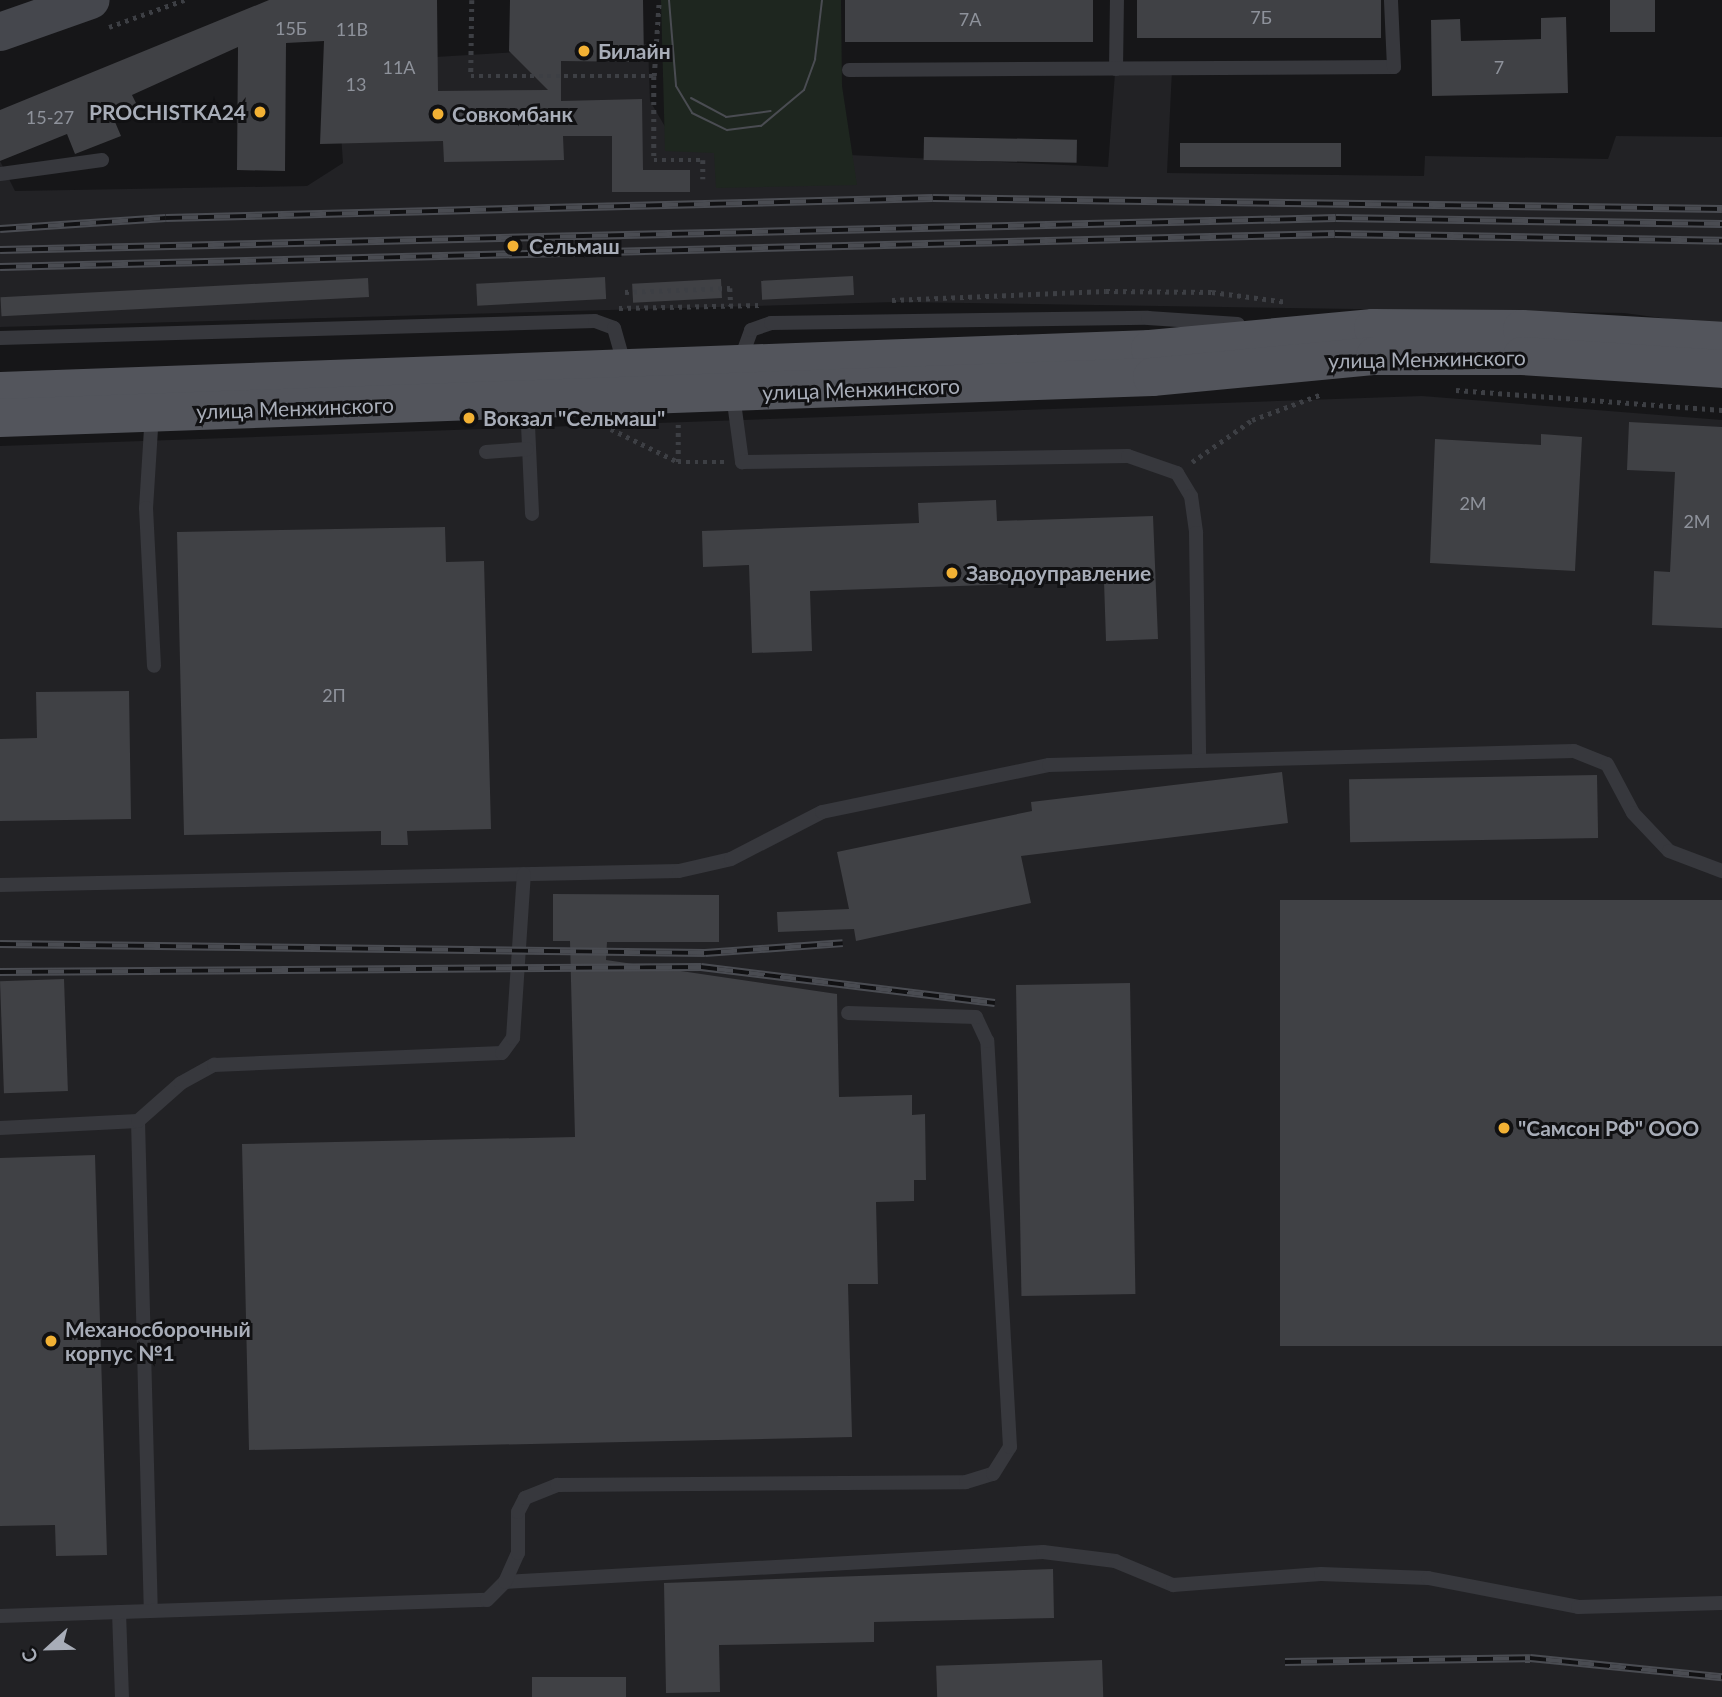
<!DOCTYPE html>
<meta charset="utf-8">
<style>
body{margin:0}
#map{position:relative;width:1722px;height:1697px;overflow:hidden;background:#161618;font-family:Lato,sans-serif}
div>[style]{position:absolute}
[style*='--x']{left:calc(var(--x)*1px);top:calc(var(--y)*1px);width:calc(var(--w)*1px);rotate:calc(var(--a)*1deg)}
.built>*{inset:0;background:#222225}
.green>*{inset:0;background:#1e261f}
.building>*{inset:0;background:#404145;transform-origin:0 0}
.path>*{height:4.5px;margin-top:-2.25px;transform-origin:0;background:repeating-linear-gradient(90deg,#3d3f44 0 3.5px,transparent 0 8.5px)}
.service>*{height:14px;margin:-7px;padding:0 7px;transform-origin:7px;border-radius:7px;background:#37383d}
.secondary>*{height:38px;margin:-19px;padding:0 19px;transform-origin:19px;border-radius:19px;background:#45474d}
.primary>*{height:38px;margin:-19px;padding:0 19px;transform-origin:19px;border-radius:19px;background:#53555c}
.tram>*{height:2px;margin:-1px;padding:0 1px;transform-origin:1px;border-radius:1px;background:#4a4c52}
.rail>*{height:8px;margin-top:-4px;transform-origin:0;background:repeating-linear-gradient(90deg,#111113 0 16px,#4a4c52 0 32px);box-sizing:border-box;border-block:2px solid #4a4c52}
.dots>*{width:19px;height:19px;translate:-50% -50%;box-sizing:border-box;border:4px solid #111113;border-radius:50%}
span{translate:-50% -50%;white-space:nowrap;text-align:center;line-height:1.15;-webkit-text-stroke:6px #111113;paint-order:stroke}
.number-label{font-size:18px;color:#8e929b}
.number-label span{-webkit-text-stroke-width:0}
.poi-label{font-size:21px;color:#a8adb8;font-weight:700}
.left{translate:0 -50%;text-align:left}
.right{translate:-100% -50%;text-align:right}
.street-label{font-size:21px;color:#a8adb8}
.north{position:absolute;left:14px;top:1613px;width:70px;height:70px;-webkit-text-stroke:5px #111113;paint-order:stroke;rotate:248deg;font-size:19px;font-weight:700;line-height:28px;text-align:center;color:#a8adb8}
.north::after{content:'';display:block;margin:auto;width:24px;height:32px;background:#a8adb8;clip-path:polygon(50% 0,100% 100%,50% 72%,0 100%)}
</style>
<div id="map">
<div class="built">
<i style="clip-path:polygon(648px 44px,650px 101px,677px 147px,1108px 167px,1115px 73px,1172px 70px,1167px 173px,1424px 176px,1425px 156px,1608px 159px,1616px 136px,1722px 137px,1722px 326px,1624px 313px,896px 302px,0 327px,0 161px,15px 191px,307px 186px,343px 163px,336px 63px)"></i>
<i style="clip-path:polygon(1422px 396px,1722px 420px,1722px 1697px,0 1697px,0 446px)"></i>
</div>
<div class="green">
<i style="clip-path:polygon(661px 0,841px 0,842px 86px,857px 185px,716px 188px,714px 153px,665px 151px)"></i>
</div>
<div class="building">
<i style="clip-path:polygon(269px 0,437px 0,438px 91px,548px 90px,509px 51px,510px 0,643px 0,644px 62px,561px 61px,561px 101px,642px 99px,643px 170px,690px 170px,690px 192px,612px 192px,612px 136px,563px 136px,564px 160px,444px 162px,443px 141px,320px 144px,324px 41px,286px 43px,285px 171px,237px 170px,238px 47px,132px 95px,137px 105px,112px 115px,121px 136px,75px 154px,67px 134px,0 161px,0 110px)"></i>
<i style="left:845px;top:0;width:248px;height:42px"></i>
<i style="left:1137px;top:0;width:244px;height:38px"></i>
<i style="left:1610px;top:0;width:45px;height:32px"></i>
<i style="clip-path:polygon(1566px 17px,1568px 93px,1432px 96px,1431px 20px,1460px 19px,1461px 41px,1541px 39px,1541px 18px)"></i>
<i style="left:924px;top:137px;width:153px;height:23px;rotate:1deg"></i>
<i style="left:1180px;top:143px;width:161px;height:24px"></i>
<i style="left:853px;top:276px;width:19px;height:92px;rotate:87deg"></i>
<i style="left:605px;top:277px;width:22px;height:129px;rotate:87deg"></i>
<i style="left:368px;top:278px;width:19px;height:368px;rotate:87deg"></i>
<i style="left:721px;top:279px;width:19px;height:89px;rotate:87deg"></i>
<i style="clip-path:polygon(1629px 422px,1722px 427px,1722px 628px,1652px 625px,1654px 571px,1670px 572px,1675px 472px,1627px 470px)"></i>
<i style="clip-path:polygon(1541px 434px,1582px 437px,1575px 571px,1430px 563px,1435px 439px,1541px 445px)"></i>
<i style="clip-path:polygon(996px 500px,997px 521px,1153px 516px,1158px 639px,1106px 641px,1104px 581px,810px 591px,812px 651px,752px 653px,749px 565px,703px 567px,702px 531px,919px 523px,918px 503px)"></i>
<i style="clip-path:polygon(445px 527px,446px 562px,484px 561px,491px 829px,407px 831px,408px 845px,381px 845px,381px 831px,184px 835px,177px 532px)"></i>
<i style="clip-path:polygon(129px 691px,131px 819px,0 821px,0 739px,37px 738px,36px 692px)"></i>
<i style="clip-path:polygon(1282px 772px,1288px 823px,1021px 856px,1031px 903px,856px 941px,854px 929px,778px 932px,777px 912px,849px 909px,837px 852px,1032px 811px,1031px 802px)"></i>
<i style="left:1597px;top:775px;width:63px;height:248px;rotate:89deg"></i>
<i style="clip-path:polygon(553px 894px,719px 895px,719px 942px,607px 942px,606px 960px,837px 994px,839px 1097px,912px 1095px,912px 1115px,925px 1114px,926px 1180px,914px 1180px,914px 1201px,876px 1202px,878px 1284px,848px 1284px,852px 1437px,249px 1450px,242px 1144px,575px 1137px,570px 941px,553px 941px)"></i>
<i style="left:1722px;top:900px;width:446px;height:442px;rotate:90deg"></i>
<i style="left:64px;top:979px;width:112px;height:64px;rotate:88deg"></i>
<i style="left:1130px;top:983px;width:311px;height:114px;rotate:89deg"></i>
<i style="clip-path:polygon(95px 1155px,107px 1555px,56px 1556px,55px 1525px,0 1526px,0 1158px)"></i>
<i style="clip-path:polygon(1053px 1569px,1054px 1618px,874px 1622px,874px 1642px,719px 1645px,720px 1692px,666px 1693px,664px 1583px)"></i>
<i style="left:1102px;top:1660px;width:37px;height:166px;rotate:88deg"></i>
<i style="left:626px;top:1677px;width:20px;height:94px;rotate:90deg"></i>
</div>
<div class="path">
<i style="--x:472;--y:0;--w:76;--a:90.8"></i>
<i style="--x:471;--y:76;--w:183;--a:0"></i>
<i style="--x:654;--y:76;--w:84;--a:90"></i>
<i style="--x:654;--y:160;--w:49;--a:0"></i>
<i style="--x:703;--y:160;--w:19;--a:90"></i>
<i style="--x:109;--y:27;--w:80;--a:-19.8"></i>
<i style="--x:654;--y:76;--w:76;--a:-86.2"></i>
<i style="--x:625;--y:292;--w:105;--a:-2.2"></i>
<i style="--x:730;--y:288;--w:18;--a:87"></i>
<i style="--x:892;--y:300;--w:214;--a:-2.4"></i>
<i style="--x:1106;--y:291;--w:106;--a:0.5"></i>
<i style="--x:1212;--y:292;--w:76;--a:7.6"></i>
<i style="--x:619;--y:308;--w:141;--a:-1.2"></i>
<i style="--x:1456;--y:390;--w:267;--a:4.3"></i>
<i style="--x:611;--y:429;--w:75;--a:26.2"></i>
<i style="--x:678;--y:462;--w:46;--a:0"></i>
<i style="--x:678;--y:462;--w:40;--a:-90"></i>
<i style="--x:1192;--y:462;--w:73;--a:-35"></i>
<i style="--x:1252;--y:420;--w:75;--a:-20.4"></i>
</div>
<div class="service">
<i style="--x:1116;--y:69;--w:69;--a:-89.2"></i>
<i style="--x:849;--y:70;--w:545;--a:-0.32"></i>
<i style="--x:1394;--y:67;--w:67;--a:-92.6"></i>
<i style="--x:0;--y:174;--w:103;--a:-7.8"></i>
<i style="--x:0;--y:338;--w:595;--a:-1.64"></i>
<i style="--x:595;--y:321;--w:20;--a:20"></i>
<i style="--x:614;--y:328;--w:41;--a:74.2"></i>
<i style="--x:740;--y:361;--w:33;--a:-70"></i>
<i style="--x:751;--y:330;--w:21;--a:-19"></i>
<i style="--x:771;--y:323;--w:377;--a:-0.8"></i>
<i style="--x:1148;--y:318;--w:90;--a:3.8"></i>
<i style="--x:733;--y:395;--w:68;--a:82.3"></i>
<i style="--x:742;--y:462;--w:386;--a:-0.9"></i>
<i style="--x:1128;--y:456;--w:52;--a:19.1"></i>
<i style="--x:1177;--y:473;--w:27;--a:59"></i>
<i style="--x:1191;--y:496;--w:37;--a:82"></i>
<i style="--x:1196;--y:533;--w:226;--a:89.2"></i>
<i style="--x:527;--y:403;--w:111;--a:87.4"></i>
<i style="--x:152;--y:413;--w:95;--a:93.6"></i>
<i style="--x:146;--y:508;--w:158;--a:87.1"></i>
<i style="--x:486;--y:452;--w:41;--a:-4.2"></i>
<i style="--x:0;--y:885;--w:679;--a:-1.18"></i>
<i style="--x:679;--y:871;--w:53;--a:-13"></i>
<i style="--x:731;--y:859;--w:102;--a:-27.3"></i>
<i style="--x:822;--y:812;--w:232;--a:-11.7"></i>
<i style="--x:1049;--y:765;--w:525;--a:-1.53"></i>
<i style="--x:1574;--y:751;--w:35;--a:22"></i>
<i style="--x:1607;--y:764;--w:55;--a:62"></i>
<i style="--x:1633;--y:813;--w:52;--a:46.5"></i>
<i style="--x:1669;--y:851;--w:57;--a:20.7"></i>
<i style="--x:138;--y:1121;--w:490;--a:88.5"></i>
<i style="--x:0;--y:1128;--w:138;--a:-2.9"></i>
<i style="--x:138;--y:1121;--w:57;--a:-41.5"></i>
<i style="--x:181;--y:1083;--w:38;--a:-29"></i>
<i style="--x:214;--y:1065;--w:288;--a:-2.4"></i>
<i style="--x:502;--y:1053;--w:19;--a:-54"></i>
<i style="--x:513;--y:1038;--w:164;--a:-86.2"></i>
<i style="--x:505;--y:1582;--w:539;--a:-3.19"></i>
<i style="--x:1043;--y:1552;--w:73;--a:7.1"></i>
<i style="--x:1115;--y:1561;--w:63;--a:22.5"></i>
<i style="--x:1173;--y:1585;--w:148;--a:-4.3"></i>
<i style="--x:1321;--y:1574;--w:107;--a:2.1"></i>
<i style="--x:1428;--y:1578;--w:153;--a:10.9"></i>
<i style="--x:1578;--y:1607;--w:144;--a:-1.6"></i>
<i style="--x:119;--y:1612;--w:85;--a:88"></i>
<i style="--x:0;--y:1616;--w:487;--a:-1.9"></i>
<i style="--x:487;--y:1600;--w:25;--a:-45"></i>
<i style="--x:505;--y:1582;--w:32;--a:-66"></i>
<i style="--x:518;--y:1553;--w:41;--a:-90"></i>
<i style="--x:518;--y:1512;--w:16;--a:-63"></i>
<i style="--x:525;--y:1498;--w:35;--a:-22"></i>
<i style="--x:557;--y:1485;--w:409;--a:-0.4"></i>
<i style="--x:966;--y:1482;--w:28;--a:-17"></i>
<i style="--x:993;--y:1474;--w:32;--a:-58"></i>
<i style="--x:1010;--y:1447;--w:407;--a:-93.2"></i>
<i style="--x:987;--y:1041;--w:26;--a:-115"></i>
<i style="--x:976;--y:1017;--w:128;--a:-178.2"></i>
</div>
<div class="secondary">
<i style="--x:0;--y:32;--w:96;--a:-19.4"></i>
</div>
<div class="primary">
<i style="--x:0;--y:391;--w:1151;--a:-2.09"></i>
<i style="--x:1150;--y:349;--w:224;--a:-5.4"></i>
<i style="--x:1373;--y:328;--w:149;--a:0.4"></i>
<i style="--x:1522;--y:329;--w:200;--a:3.4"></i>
<i style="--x:0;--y:418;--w:1153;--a:-2.04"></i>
<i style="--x:1152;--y:377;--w:224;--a:-5.4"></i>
<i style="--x:1375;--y:356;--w:147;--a:0"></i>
<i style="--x:1522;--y:356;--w:200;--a:3.7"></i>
</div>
<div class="tram">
<i style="--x:669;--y:0;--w:86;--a:85.3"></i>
<i style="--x:676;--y:86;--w:31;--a:59"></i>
<i style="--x:692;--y:113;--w:39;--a:26"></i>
<i style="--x:727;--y:130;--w:34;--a:-7"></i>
<i style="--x:761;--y:126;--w:56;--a:-39.9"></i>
<i style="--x:804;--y:90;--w:33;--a:-70"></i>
<i style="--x:815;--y:59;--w:59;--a:-83.2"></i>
<i style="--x:691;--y:98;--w:40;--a:28"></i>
<i style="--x:726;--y:117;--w:45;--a:-7.6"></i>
</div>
<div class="rail">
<i style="--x:0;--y:229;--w:166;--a:-3.8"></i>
<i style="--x:166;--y:218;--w:767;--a:-1.49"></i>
<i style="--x:933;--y:198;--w:789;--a:0.8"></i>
<i style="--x:0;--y:250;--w:1336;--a:-1.37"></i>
<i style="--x:1336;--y:218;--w:386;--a:0.9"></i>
<i style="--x:0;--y:267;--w:1335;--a:-1.42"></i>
<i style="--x:1335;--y:234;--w:387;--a:1"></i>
<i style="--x:0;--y:944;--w:705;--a:0.73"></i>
<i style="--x:705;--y:953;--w:138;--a:-4.1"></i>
<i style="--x:0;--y:972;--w:701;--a:-0.41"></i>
<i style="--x:701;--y:967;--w:296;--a:7"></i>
<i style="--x:1285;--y:1662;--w:245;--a:-0.9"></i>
<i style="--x:1530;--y:1658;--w:193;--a:5.7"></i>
</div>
<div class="dots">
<i style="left:584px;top:51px;background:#f2b134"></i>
<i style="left:260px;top:112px;background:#f2b134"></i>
<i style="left:438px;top:114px;background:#f2b134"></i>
<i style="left:513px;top:246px;background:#f2b134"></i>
<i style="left:469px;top:418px;background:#f2b134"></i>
<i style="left:952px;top:573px;background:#f2b134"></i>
<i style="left:1504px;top:1128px;background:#f2b134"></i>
<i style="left:51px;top:1341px;background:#f2b134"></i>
</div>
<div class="number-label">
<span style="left:1261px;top:17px">7Б</span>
<span style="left:970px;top:19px">7А</span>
<span style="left:291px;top:28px">15Б</span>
<span style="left:352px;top:29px">11В</span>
<span style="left:399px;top:67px">11А</span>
<span style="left:1499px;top:67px">7</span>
<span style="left:356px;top:84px">13</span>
<span style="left:50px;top:117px">15-27</span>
<span style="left:1473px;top:503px">2М</span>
<span style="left:1697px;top:521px">2М</span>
<span style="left:334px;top:695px">2П</span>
</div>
<div class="poi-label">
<span class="left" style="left:598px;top:51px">Билайн</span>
<span class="right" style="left:246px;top:112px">PROCHISTKA24</span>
<span class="left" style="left:452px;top:114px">Совкомбанк</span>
<span class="left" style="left:529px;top:246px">Сельмаш</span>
<span class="left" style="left:483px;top:418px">Вокзал "Сельмаш"</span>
<span class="left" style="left:966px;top:573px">Заводоуправление</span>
<span class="left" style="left:1518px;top:1128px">"Самсон РФ" ООО</span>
<span class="left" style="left:65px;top:1341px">Механосборочный<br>корпус №1</span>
</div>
<div class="street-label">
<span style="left:1427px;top:359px;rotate:-1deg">улица Менжинского</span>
<span style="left:861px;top:389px;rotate:-2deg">улица Менжинского</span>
<span style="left:295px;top:408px;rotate:-2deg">улица Менжинского</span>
</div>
<div class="north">С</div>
</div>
